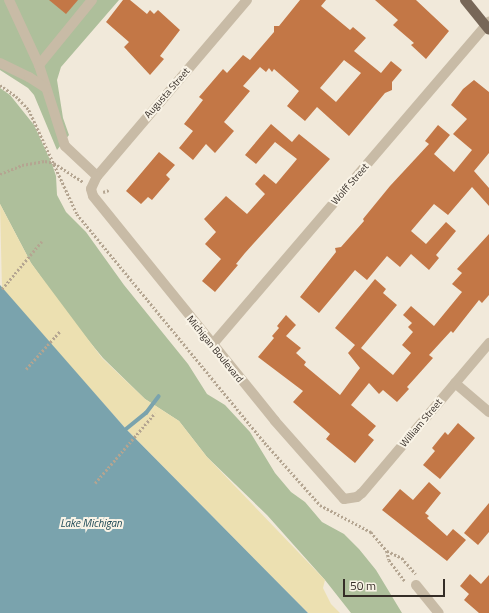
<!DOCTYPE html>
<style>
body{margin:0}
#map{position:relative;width:489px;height:613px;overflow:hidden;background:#f1e9da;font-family:"Titillium Web",sans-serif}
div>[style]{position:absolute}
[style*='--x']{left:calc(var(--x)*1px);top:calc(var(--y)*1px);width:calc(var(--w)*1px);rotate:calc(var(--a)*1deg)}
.green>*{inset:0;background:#aebf9b}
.sand>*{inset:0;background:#ece0b1}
.water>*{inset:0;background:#7aa3ad}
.stream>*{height:4px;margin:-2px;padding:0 2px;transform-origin:2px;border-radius:2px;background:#7aa3ad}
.building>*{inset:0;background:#c37746}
.path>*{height:2.5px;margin-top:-1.25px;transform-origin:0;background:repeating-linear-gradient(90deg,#b4a591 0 2px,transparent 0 4px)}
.minor>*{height:10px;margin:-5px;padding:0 5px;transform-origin:5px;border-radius:5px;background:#c8bba6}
.major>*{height:10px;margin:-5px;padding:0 5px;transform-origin:5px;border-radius:5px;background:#776758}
span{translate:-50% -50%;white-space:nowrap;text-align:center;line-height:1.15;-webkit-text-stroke:4px #f9f3e6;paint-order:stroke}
.street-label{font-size:10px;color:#352d27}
.water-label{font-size:11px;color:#1e4955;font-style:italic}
.scale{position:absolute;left:343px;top:579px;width:102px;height:18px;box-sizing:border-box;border:2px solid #352d27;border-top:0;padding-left:5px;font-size:12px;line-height:14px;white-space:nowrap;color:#352d27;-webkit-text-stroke:3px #f9f3e6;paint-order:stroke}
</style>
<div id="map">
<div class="green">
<i style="clip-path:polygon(0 0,119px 0,61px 67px,57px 80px,63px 118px,69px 135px,57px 150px,34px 95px,28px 88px,0 70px)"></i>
<i style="clip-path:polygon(0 88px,10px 95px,34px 125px,52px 164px,56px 176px,57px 195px,66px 212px,86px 232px,124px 285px,188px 364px,207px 394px,225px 405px,250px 432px,275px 473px,291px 492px,305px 502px,322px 522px,344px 534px,359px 549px,376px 570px,402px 613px,351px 613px,325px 580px,267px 515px,207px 457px,179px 421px,145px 399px,103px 358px,70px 318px,31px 263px,0 204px)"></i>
</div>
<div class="sand">
<i style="clip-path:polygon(0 204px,31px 263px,102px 358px,145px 399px,179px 421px,207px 457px,325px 580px,323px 588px,331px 604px,340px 613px,308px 613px,126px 429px,2px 289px)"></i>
</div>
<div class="water">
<i style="clip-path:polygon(0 285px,126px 429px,308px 613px,0 613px)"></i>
</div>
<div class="stream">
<i style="--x:126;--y:429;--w:26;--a:-39"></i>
<i style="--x:146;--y:413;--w:21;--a:-53"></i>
</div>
<div class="building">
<i style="clip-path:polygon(49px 0,78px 0,66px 14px)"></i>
<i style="clip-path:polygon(123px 0,130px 0,147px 14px,150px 10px,154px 14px,158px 10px,180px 30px,160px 56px,164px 59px,150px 75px,124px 47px,129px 42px,106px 22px)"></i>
<i style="clip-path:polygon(evenodd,300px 0,326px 0,321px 6px,350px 30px,353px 27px,366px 38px,354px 51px,381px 73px,391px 61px,402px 70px,392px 82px,392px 90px,385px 93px,349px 136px,317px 107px,305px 121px,287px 106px,299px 91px,274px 69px,272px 72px,269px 68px,266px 72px,260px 67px,243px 86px,250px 91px,224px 122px,234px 131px,215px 153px,206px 144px,193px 160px,179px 148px,193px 131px,184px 124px,203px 100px,199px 97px,223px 69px,227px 73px,243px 55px,250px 60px,274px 32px,274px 26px,279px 26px,300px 0,344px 60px,361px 73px,336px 102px,320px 88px,344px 60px)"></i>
<i style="clip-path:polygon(375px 0,416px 0,449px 31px,426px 59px,411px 45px,414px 43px,393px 25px,398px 20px)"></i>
<i style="clip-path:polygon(474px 80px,489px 92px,489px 153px,474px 171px,489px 188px,489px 206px,472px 187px,448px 215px,434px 204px,411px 231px,426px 244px,446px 222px,456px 231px,436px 255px,439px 258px,429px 270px,411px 254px,400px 267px,387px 256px,367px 280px,355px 270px,319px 313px,300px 297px,336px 252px,335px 248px,341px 247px,364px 221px,363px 219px,390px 186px,429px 144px,425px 141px,438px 125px,450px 135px,434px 154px,454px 172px,472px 150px,453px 134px,467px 119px,451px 105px,463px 89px)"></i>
<i style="clip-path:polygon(271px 124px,292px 142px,299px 134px,330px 159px,245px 253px,236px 264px,238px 265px,215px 292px,202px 281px,221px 259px,205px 244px,216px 232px,204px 219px,226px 196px,247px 214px,265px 194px,255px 184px,264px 174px,276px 184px,297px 159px,275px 142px,256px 164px,245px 155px)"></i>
<i style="clip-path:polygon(159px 152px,175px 165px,166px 175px,170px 179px,152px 200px,148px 197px,141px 204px,126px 191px)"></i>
<i style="clip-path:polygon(489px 234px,489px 295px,482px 303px,479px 300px,453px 333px,451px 331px,429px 355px,433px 358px,407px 387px,409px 389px,397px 402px,383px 390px,379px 394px,369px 383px,351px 405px,376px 426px,368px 435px,374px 440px,355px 463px,326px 439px,330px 434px,293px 402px,303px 391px,258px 357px,274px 338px,272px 336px,279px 328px,277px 326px,286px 315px,296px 325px,286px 336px,301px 348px,296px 353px,306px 362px,304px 365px,340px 395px,360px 368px,348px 353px,355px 345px,335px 328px,375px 279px,386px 289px,383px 293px,397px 305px,361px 348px,393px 375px,411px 353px,402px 345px,413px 332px,408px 327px,412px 323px,403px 315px,411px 306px,434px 326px,462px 292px,452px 284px,462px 273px,457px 269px)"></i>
<i style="clip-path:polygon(458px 423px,475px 438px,440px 479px,423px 465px,435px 451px,432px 448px,445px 432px,448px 435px)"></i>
<i style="clip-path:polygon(429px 482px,441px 493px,425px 513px,429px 516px,427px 518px,447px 536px,453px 529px,466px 540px,447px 561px,382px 510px,400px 489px,413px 500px)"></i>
<i style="clip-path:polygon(489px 503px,489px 532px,478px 545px,464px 533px)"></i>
<i style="clip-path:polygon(470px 574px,481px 584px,489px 575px,489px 613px,479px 613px,464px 600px,469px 594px,460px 586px)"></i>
</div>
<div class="path">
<i style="--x:0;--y:85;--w:19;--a:35"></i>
<i style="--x:16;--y:96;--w:19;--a:47"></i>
<i style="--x:29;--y:110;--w:115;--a:65.2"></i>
<i style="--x:77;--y:214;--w:299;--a:50.6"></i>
<i style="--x:267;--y:445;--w:80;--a:48.5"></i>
<i style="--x:320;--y:505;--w:58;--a:27.9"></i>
<i style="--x:371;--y:532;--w:25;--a:50"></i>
<i style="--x:387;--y:551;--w:17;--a:25"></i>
<i style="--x:402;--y:558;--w:21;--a:49"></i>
<i style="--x:0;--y:174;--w:24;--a:-22"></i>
<i style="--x:22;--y:165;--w:23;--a:-10"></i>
<i style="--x:45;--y:161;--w:9;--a:13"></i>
<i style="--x:54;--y:163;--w:35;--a:33"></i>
<i style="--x:103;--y:192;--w:6;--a:-18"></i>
<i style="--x:2;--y:289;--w:62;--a:-50.2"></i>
<i style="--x:26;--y:369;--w:52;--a:-48.1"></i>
<i style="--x:95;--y:483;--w:92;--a:-49.4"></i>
<i style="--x:387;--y:551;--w:9;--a:77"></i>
<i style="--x:389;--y:560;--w:26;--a:53"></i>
</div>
<div class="minor">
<i style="--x:9;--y:0;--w:72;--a:65.2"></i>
<i style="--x:92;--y:0;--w:84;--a:129.2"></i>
<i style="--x:39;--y:65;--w:85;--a:72.2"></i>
<i style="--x:65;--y:146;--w:44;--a:43.2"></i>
<i style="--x:247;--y:0;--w:231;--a:130.4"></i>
<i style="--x:97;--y:176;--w:14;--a:115"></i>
<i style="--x:91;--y:189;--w:7;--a:74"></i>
<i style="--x:93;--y:196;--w:289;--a:51"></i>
<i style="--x:275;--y:421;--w:104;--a:48.5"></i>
<i style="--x:344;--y:499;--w:13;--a:-9"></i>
<i style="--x:357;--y:497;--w:6;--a:-39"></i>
<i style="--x:362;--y:493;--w:197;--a:-49.7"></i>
<i style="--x:0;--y:63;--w:32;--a:26"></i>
<i style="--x:29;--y:77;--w:20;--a:33"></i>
<i style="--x:212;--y:345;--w:426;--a:-49.4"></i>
<i style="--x:455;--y:383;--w:45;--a:40.5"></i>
<i style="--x:416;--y:585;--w:36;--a:51"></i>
</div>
<div class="major">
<i style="--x:465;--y:0;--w:38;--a:51"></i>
</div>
<div class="street-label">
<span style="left:167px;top:93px;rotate:-49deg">Augusta Street</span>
<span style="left:350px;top:184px;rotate:-49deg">Wolff Street</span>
<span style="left:215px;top:349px;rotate:51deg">Michigan Boulevard</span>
<span style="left:421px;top:423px;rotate:-50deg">William Street</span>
</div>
<div class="water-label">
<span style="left:91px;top:523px">Lake Michigan</span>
</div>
<div class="scale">50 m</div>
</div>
